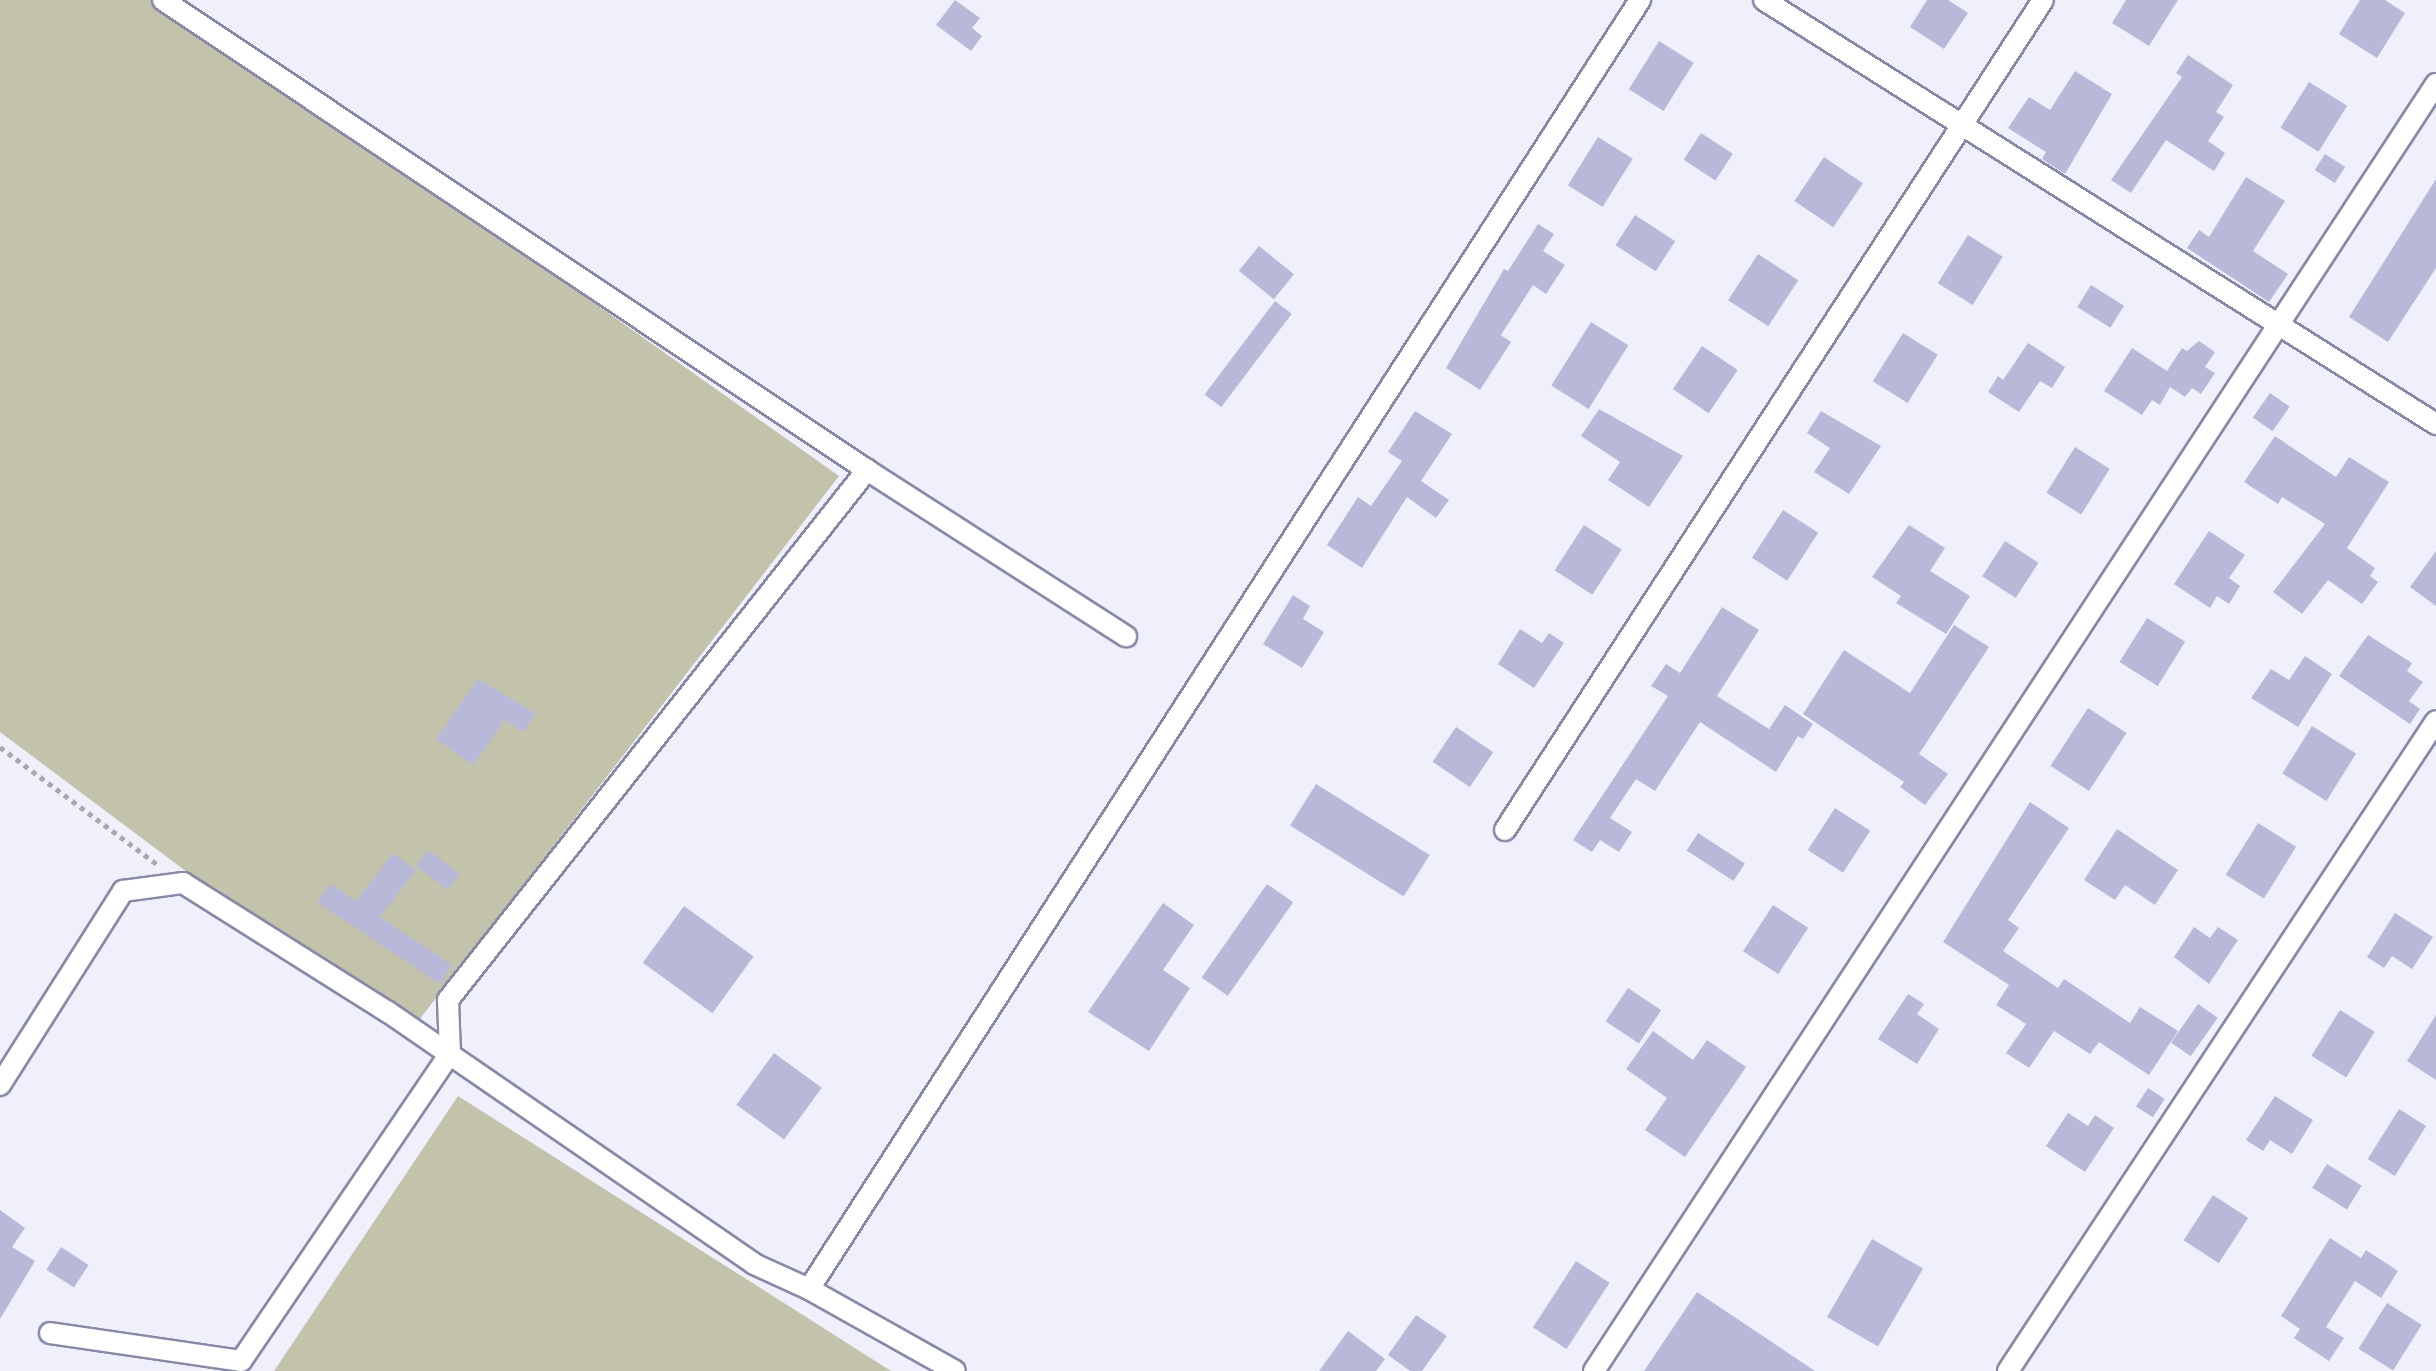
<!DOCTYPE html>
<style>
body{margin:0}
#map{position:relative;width:2436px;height:1371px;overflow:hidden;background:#f0f0fd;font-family:"Alegreya Sans",sans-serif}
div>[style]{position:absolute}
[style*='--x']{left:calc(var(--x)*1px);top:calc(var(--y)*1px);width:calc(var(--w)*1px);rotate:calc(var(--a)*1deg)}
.green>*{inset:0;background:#c2c3aa}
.building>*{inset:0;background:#b8b9d9;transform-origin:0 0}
.path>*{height:5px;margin-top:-2.5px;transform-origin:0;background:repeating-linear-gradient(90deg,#a8a8b5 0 5px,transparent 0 10px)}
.roads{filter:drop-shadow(2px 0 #8889a6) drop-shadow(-2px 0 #8889a6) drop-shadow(0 2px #8889a6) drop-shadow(0 -2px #8889a6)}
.minor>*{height:20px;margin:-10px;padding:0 10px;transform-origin:10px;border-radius:10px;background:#fff}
span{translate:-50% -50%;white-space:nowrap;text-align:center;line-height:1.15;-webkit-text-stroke:9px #f0f0fd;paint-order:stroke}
</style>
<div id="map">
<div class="green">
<i style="clip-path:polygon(0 0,165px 0,839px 476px,419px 1020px,195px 878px,0 732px)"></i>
<i style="clip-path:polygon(458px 1096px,891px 1371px,274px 1371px)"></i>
</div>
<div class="building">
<i style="clip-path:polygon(955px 0,980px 18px,972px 28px,982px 36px,971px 51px,936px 25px)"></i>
<i style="clip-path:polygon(1927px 0,1948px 0,1968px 13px,1944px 49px,1910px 27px)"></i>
<i style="clip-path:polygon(2126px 0,2178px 0,2149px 46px,2112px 23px)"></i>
<i style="clip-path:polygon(2360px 0,2385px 0,2405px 13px,2377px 58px,2339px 34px)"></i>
<i style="left:1659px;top:41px;width:41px;height:57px;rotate:32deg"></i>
<i style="clip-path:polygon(2188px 55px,2233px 85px,2216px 112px,2224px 117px,2208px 141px,2225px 153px,2214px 171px,2166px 140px,2131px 193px,2111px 180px,2182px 77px,2176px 73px)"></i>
<i style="clip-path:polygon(2075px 71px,2112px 94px,2065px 174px,2042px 159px,2046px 152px,2008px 128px,2029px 97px,2050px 110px)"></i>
<i style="left:2309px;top:82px;width:45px;height:54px;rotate:32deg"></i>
<i style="left:1701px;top:133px;width:38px;height:32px;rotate:33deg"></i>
<i style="left:1598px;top:137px;width:41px;height:57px;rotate:32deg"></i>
<i style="left:2325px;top:154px;width:24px;height:19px;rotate:33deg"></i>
<i style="left:1824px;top:157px;width:47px;height:53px;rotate:34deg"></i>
<i style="clip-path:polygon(2246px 177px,2285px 201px,2253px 251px,2288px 274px,2269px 302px,2187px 248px,2199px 230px,2209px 237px)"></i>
<i style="clip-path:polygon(2436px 179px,2436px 268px,2388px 342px,2349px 317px)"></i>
<i style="left:1635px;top:215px;width:48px;height:36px;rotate:33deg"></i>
<i style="clip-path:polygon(1538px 224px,1554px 234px,1543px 251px,1565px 265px,1546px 294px,1533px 285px,1501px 335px,1511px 342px,1480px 390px,1446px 368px,1504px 269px,1508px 271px)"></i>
<i style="left:1968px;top:235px;width:41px;height:57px;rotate:32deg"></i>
<i style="left:1259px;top:246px;width:45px;height:32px;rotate:39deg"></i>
<i style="left:1758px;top:254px;width:48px;height:55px;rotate:33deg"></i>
<i style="left:2091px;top:285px;width:39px;height:26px;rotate:32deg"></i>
<i style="left:1275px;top:301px;width:21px;height:117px;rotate:37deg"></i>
<i style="left:1591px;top:322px;width:44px;height:75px;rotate:32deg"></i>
<i style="left:1903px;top:333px;width:41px;height:57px;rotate:32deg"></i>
<i style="clip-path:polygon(2199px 341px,2215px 352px,2205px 367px,2215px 373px,2201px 394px,2192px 388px,2185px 397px,2170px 387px,2160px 405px,2152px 400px,2142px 415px,2104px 391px,2132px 348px,2167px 371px,2182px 348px,2187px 351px)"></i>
<i style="clip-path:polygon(2028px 343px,2065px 367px,2052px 388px,2040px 381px,2019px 412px,1988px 392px,1998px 376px,2003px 380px)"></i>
<i style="left:1702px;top:346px;width:43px;height:52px;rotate:34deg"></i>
<i style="left:2270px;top:393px;width:24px;height:30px;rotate:35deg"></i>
<i style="clip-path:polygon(1599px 409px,1683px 456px,1649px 507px,1608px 480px,1620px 462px,1581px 436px)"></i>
<i style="clip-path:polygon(1415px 411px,1452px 434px,1421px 481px,1449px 500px,1436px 518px,1407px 497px,1362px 568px,1327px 545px,1358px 497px,1371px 506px,1402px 461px,1388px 452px)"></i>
<i style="clip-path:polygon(1821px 411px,1881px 446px,1849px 494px,1814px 472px,1830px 448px,1807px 433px)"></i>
<i style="clip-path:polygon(2275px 436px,2336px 477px,2349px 457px,2389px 482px,2347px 548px,2375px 568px,2370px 576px,2378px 582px,2362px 604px,2328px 580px,2302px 614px,2273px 592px,2325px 524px,2282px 497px,2278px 504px,2244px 482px)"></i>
<i style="left:2075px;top:447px;width:41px;height:54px;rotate:32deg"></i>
<i style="left:1783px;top:510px;width:42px;height:57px;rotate:33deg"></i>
<i style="left:1584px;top:525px;width:45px;height:54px;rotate:33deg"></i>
<i style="clip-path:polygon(1909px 525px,1945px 548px,1930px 571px,1970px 596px,1946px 634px,1896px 603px,1901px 596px,1872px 577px)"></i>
<i style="clip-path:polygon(2209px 531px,2245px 555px,2229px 578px,2240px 586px,2229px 604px,2217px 596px,2210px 608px,2174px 584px)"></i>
<i style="left:2005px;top:541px;width:40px;height:42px;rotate:33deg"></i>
<i style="clip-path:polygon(2436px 551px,2436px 606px,2410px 587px)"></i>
<i style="clip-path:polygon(1293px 595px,1310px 606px,1303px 619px,1324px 632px,1302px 668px,1263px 644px)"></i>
<i style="clip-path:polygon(1722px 607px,1759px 630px,1717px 696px,1769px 729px,1785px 705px,1813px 724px,1803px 739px,1798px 736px,1776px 772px,1700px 722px,1655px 791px,1636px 779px,1610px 818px,1632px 832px,1619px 852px,1600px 840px,1592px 852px,1573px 840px,1668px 696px,1651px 686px,1666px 664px,1680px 673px)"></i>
<i style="left:2147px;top:618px;width:45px;height:52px;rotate:32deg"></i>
<i style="clip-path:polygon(1954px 625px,1989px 647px,1919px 754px,1948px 774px,1925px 805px,1900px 787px,1904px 782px,1803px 714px,1844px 650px,1910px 693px)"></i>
<i style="clip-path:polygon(1520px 629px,1542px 643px,1549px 633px,1564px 643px,1534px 688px,1498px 664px)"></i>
<i style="clip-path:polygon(2368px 635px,2412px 663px,2407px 671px,2423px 682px,2409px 701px,2420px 709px,2410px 724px,2339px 676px)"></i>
<i style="clip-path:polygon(2305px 656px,2332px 674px,2298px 727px,2251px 698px,2271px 669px,2289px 680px)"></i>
<i style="clip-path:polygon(478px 679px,536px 714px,523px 732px,505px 720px,473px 765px,436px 739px)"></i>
<i style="left:2088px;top:708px;width:46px;height:69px;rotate:33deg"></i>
<i style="left:2312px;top:726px;width:52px;height:56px;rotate:32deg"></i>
<i style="left:1456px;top:727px;width:45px;height:42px;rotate:34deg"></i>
<i style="left:1316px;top:784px;width:134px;height:49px;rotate:32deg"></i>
<i style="clip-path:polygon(2030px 802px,2069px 828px,2008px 920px,2019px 928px,2003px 951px,2058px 988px,2064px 979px,2130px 1023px,2140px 1007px,2178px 1031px,2149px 1075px,2099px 1042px,2090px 1054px,2054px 1031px,2029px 1068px,2006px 1053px,2026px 1024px,1996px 1005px,2009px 985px,1943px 942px)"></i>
<i style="left:1835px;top:808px;width:42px;height:50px;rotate:33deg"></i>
<i style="left:2258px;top:823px;width:45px;height:61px;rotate:32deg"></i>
<i style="clip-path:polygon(2117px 829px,2178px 870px,2155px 905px,2125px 885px,2115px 900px,2084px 880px)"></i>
<i style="left:1698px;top:833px;width:56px;height:21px;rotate:33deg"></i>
<i style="left:428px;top:850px;width:40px;height:20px;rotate:37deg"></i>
<i style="clip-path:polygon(393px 853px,416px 870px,380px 917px,452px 965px,440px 984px,317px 902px,330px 884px,356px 901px)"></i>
<i style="left:1267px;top:884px;width:32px;height:114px;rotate:35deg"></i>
<i style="clip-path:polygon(1163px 903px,1194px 925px,1163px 970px,1190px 988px,1149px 1051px,1088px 1012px)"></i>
<i style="left:1773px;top:905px;width:42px;height:55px;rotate:33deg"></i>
<i style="left:684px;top:906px;width:86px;height:70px;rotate:36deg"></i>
<i style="clip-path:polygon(2395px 913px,2433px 937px,2412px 969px,2392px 956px,2384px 968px,2367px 957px)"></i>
<i style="clip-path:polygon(2194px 927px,2210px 938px,2218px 927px,2238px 940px,2209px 984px,2174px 957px)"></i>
<i style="left:1628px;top:988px;width:40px;height:40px;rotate:34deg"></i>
<i style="clip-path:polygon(1908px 994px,1924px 1004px,1917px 1014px,1939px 1029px,1917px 1064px,1878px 1039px)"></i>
<i style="left:2198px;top:1004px;width:24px;height:47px;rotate:35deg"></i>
<i style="left:2340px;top:1010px;width:41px;height:54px;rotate:32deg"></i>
<i style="clip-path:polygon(2436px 1015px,2436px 1080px,2407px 1061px)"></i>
<i style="clip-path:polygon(1653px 1031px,1693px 1060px,1707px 1040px,1746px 1067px,1685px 1157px,1645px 1130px,1667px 1098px,1626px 1069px)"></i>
<i style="left:774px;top:1053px;width:59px;height:64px;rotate:36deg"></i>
<i style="left:2148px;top:1088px;width:20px;height:22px;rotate:33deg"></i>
<i style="clip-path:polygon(2275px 1096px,2313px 1120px,2292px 1154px,2270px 1140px,2263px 1151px,2246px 1140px)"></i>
<i style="left:2399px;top:1109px;width:32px;height:59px;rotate:32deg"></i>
<i style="clip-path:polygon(2068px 1113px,2088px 1126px,2095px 1115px,2114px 1128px,2085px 1172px,2046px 1146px)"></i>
<i style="left:2327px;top:1164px;width:41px;height:28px;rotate:32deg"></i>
<i style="left:2213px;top:1195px;width:42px;height:54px;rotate:33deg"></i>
<i style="clip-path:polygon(0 1210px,25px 1228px,12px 1247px,35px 1261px,0 1319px)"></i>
<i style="clip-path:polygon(2330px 1238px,2361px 1258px,2366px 1250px,2398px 1271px,2381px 1298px,2355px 1281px,2326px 1327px,2344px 1338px,2329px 1361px,2294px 1338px,2300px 1329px,2281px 1316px)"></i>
<i style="left:1872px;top:1239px;width:59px;height:90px;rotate:30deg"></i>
<i style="left:61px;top:1247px;width:33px;height:27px;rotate:33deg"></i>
<i style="left:1576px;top:1261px;width:40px;height:79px;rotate:33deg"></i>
<i style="clip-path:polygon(1697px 1292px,1815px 1371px,1644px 1371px)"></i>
<i style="left:2387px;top:1303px;width:41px;height:54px;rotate:32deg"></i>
<i style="clip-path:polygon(1416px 1315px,1447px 1336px,1422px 1371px,1410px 1371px,1388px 1355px)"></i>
<i style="clip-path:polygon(1348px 1331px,1385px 1359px,1376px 1371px,1319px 1371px)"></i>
</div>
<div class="path">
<i style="--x:0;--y:747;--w:196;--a:36.7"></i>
</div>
<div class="roads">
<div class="minor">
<i style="--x:163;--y:0;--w:846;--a:33.73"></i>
<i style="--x:867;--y:470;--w:308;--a:32.7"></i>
<i style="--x:1764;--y:0;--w:795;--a:32.25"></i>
<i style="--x:1505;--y:830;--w:989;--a:-57.05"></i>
<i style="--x:0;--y:1085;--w:230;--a:-57.6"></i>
<i style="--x:123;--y:891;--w:61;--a:-7.6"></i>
<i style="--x:183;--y:883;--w:242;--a:32.2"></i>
<i style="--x:388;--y:1012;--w:444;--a:34.5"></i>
<i style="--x:754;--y:1264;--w:60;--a:24.4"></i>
<i style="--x:809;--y:1289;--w:167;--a:29.3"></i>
<i style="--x:809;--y:1289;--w:1534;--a:-57.19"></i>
<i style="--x:50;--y:1333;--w:193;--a:8.3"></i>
<i style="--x:241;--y:1361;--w:371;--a:-55.8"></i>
<i style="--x:450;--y:1054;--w:54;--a:-92.1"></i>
<i style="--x:448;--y:1000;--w:676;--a:-51.67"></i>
<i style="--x:1594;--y:1371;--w:1538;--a:-56.81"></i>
<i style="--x:2008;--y:1371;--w:778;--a:-56.64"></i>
</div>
</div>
</div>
